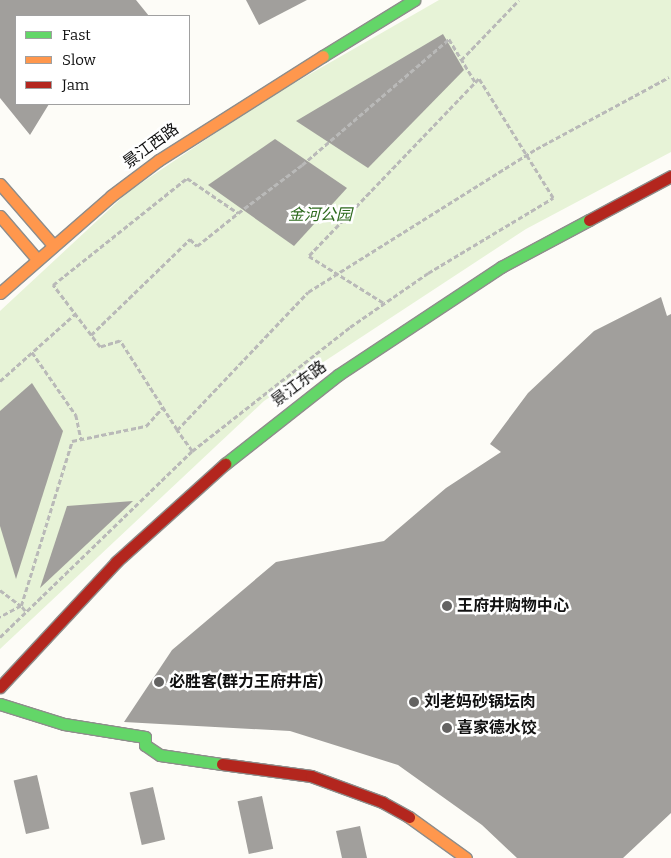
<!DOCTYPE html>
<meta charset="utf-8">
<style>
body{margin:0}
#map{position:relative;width:671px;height:858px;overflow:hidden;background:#fdfcf7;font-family:Bitter,"Noto Sans SC",serif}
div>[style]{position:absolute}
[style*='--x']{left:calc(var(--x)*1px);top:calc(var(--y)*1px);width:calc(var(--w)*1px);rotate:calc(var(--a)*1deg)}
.green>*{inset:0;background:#e7f3d7}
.building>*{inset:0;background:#a19f9c;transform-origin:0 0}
.path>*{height:2.5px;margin-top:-1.25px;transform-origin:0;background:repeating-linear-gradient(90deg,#b9b9b8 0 5px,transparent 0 7.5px)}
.roads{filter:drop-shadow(1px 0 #8e8d8b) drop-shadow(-1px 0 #8e8d8b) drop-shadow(0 1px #8e8d8b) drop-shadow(0 -1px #8e8d8b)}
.fast>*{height:11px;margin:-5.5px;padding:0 5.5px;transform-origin:5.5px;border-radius:5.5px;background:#63d668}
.slow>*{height:11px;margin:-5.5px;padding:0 5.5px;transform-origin:5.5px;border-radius:5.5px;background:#ff974d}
.jam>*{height:11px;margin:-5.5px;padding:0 5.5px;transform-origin:5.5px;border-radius:5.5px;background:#b3261e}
.dots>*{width:14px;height:14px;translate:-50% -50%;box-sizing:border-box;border:2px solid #fff;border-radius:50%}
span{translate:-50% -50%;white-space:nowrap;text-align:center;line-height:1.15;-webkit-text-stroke:5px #fff;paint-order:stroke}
.street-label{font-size:16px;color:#111}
.park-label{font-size:16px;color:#2f6b1f;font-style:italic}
.poi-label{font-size:16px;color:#111;font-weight:700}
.left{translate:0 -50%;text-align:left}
.legend{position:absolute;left:15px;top:15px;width:175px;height:90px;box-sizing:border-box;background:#fff;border:1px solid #a0a0a0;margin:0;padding:6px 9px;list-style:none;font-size:15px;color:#111}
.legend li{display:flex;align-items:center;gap:10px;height:25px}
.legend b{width:25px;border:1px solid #a0a0a0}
</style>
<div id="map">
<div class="green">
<i style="clip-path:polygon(439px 0,671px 0,671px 152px,526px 229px,264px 401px,0 649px,0 311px,128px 192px,263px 101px)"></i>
</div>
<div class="building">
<i style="clip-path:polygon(0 0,136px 0,149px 16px,16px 16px,16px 104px,49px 104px,30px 135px,0 98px)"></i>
<i style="clip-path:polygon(246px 0,307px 0,259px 25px)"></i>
<i style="clip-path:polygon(443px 34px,464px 70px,368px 168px,296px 121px)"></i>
<i style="clip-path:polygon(275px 139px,347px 188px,294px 246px,208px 185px)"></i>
<i style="clip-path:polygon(661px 297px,667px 316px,671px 314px,671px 813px,623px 858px,517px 858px,482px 825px,398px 765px,290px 731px,124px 722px,172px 650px,276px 562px,384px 541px,446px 488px,501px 452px,490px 444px,528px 393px,594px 331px)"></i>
<i style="clip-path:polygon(32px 383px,63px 431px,16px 579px,0 526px,0 411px)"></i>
<i style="clip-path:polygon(133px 501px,40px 588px,67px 506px)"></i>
<i style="left:37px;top:775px;width:55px;height:24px;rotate:77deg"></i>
<i style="left:153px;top:787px;width:54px;height:24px;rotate:77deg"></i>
<i style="left:262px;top:796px;width:54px;height:25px;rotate:78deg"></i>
<i style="clip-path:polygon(360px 826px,367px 858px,342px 858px,336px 831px)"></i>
</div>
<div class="path">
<i style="--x:461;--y:60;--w:83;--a:-46"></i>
<i style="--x:91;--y:335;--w:138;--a:-44.1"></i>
<i style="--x:190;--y:239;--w:10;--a:45"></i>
<i style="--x:197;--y:246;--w:53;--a:-38.8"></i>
<i style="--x:32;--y:352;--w:77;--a:55.1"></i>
<i style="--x:76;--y:415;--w:25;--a:78"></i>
<i style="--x:0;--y:381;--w:101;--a:-41.8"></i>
<i style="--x:177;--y:430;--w:106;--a:-122.6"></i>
<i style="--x:120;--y:341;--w:21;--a:163"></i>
<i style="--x:100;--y:347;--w:78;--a:-127.2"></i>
<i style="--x:53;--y:285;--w:171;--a:-38.6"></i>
<i style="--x:187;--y:178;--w:62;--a:34.5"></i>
<i style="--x:238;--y:213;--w:80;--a:-36.9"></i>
<i style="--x:302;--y:165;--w:194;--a:-40.6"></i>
<i style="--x:449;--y:39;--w:52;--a:58.5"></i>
<i style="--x:192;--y:451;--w:201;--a:-38.1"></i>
<i style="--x:350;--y:327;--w:95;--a:-34.7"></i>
<i style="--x:428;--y:273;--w:146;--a:-31"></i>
<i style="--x:553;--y:198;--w:140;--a:-121.9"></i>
<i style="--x:479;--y:79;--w:245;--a:133.8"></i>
<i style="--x:309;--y:256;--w:89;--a:32.1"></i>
<i style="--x:0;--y:590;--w:26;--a:37"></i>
<i style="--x:21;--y:606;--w:24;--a:152"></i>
<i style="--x:25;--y:611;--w:6;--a:-129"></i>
<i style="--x:21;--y:606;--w:173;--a:-72.8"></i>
<i style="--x:72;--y:441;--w:76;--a:-11.5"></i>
<i style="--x:146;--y:426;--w:25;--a:-48"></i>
<i style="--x:0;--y:637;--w:267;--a:-44.1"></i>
<i style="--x:192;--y:451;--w:26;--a:-126"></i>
<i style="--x:177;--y:430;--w:190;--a:-46.5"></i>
<i style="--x:308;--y:292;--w:269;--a:-32.1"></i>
<i style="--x:536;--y:149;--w:151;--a:-28.4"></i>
</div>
<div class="roads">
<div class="fast">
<i style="--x:323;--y:56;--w:107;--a:-31.6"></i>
<i style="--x:225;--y:464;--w:144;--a:-38.2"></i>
<i style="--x:338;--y:375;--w:196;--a:-33.5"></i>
<i style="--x:501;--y:267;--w:100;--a:-28.1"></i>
<i style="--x:0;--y:704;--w:67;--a:17.4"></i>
<i style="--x:64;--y:724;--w:82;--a:9.1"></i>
<i style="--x:145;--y:737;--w:8;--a:90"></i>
<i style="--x:145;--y:745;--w:18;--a:34"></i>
<i style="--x:160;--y:755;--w:63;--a:8.3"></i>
</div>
<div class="slow">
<i style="--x:0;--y:184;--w:81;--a:49"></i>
<i style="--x:0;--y:216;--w:57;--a:49.3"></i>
<i style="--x:0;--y:293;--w:147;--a:-41.1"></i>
<i style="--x:111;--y:196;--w:60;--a:-36.9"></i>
<i style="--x:159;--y:160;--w:194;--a:-32.4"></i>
<i style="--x:409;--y:817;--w:70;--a:35.7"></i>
</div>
<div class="jam">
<i style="--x:589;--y:220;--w:93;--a:-28.2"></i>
<i style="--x:0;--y:687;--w:171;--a:-47.1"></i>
<i style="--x:116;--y:562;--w:147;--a:-42"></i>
<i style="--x:222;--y:764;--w:90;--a:7.7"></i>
<i style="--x:311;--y:776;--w:76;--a:20.1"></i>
<i style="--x:382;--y:802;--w:31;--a:29"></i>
</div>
</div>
<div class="dots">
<i style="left:447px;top:606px;background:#646362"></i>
<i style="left:159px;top:682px;background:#646362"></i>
<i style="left:414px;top:702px;background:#646362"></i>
<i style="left:447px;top:728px;background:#646362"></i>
</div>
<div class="street-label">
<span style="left:151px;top:146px;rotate:-36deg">景江西路</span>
<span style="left:299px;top:384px;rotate:-37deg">景江东路</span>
</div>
<div class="park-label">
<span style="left:320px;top:215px">金河公园</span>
</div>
<div class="poi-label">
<span class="left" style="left:457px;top:606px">王府井购物中心</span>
<span class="left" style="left:169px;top:682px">必胜客(群力王府井店)</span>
<span class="left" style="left:424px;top:702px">刘老妈砂锅坛肉</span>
<span class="left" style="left:457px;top:728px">喜家德水饺</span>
</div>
<ul class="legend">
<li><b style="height:6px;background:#63d668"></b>Fast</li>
<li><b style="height:6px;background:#ff974d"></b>Slow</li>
<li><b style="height:6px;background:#b3261e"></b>Jam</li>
</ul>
</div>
